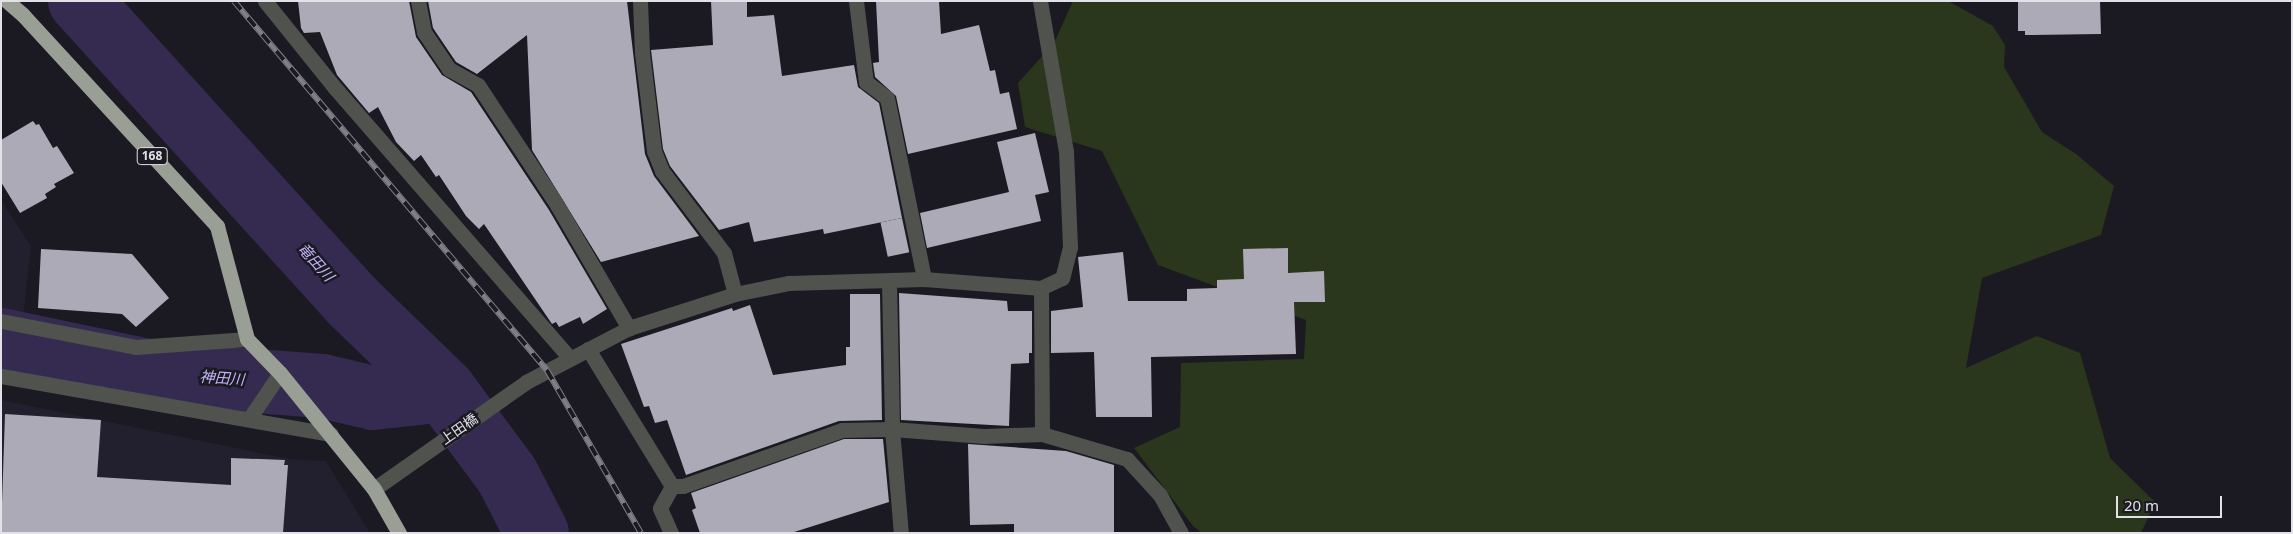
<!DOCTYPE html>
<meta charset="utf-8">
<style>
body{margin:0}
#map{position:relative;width:2293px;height:534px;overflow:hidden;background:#1b1922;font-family:"Noto Sans","Noto Sans JP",sans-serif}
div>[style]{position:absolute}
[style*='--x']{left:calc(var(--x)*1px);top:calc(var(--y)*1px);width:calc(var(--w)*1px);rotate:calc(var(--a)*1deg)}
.built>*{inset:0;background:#221f2e}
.green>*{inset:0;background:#2a371c}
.river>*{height:64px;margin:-32px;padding:0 32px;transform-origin:32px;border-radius:32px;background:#352b51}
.building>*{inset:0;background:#acaab6;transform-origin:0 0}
.minor>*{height:15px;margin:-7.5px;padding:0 7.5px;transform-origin:7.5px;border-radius:7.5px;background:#4f524d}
.highway>*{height:15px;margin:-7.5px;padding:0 7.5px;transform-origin:7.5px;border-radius:7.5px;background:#999f94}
.rail>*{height:5.5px;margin-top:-2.75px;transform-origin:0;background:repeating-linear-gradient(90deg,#1b1922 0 11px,#807e86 0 22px);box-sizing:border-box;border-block:1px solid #807e86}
span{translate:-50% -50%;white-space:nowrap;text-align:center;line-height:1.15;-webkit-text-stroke:5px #1b1922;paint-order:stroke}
.shield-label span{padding:1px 4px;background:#1b1922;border:1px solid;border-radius:4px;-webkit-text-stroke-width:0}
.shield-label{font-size:12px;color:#e2e1e7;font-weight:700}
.street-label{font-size:14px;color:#e2e1e7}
.water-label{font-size:15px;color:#c3b5f9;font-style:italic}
.frame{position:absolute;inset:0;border:2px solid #e2e1e7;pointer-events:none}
.scale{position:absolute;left:2116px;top:496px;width:106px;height:22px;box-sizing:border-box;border:2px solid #e2e1e7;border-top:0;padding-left:6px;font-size:15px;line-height:18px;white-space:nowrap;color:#e2e1e7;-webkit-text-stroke:4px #1b1922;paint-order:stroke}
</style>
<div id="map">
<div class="built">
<i style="clip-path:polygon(1px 200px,31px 246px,23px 319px,1px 315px)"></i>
<i style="clip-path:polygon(1px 400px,290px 459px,326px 461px,370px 533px,1px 533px)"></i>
</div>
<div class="green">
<i style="clip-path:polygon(1073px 1px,1948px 1px,1993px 26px,2005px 45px,2004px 67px,2042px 132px,2076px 154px,2114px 186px,2101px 235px,1982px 278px,1966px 368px,2037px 336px,2080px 353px,2110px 458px,2155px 502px,2141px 533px,1202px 533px,1193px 526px,1134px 448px,1180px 427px,1181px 363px,1304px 359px,1306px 320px,1158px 265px,1102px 151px,1025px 127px,1018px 83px,1054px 43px)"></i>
</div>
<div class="river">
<i style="--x:80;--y:1;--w:405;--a:47.8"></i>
<i style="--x:352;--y:301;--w:128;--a:44.1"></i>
<i style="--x:444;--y:390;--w:106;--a:53.5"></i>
<i style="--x:507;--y:475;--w:65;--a:62.7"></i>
<i style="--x:1;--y:340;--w:165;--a:11.9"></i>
<i style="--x:162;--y:374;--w:160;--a:4.3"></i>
<i style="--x:322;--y:386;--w:52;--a:13.2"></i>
<i style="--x:373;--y:398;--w:71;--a:-6.4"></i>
</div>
<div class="building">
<i style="clip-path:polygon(298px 1px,409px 1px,416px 37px,442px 75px,471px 92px,549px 210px,607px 309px,583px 324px,580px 317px,559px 327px,556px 322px,552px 324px,484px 224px,479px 229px,466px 216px,439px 175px,436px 177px,421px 155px,414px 161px,396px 142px,378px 107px,369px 113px,337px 75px,320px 32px,304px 33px,301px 28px)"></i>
<i style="clip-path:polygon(428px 1px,627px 1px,645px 154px,654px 176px,699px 236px,601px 262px,532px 150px,527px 35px,477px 74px,456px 62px,433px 28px)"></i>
<i style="clip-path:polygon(711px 1px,747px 1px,747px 17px,774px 15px,782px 76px,854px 65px,858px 87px,879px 103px,902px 218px,824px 234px,823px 229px,754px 242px,749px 222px,719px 230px,670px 166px,663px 149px,651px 50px,713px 45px)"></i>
<i style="clip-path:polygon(876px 1px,939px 1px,941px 34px,979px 25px,990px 71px,995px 70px,1000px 94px,1009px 92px,1017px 129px,908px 154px,896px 96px,875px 77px,873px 63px,879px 62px)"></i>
<i style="clip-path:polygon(2018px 1px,2100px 1px,2101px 34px,2025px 35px,2025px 31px,2018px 31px)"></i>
<i style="clip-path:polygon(33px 121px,36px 125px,39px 124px,53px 148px,57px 146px,74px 173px,54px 184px,56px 187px,45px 194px,47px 198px,20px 213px,1px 182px,1px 140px)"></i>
<i style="clip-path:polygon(1035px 133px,1049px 192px,1035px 195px,1041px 221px,927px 248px,920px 213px,1009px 192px,997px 142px)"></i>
<i style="left:902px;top:218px;width:35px;height:22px;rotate:78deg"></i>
<i style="clip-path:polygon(1288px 248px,1288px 273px,1324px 271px,1325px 302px,1294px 302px,1296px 354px,1151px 357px,1152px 417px,1096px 417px,1094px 352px,1051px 353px,1051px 311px,1083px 307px,1078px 257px,1123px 252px,1128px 301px,1187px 301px,1187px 289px,1217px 288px,1217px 280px,1244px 279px,1243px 249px)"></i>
<i style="clip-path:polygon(41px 249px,132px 254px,169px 298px,136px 327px,122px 314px,38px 308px)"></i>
<i style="clip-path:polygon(899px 293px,1007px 301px,1008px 311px,1032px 311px,1032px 353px,1029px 353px,1029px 363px,1011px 364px,1009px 426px,901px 420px)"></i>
<i style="clip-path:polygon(850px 294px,880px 294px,882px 420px,839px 421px,686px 475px,667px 420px,655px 423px,649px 406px,644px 407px,621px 344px,732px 308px,733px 311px,750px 305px,773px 375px,846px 365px,846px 347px,850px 347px)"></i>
<i style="clip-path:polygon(5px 414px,101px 420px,97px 477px,231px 485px,231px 458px,285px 460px,284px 465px,288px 465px,283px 533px,1px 533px)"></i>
<i style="clip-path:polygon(844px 439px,883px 439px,889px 502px,791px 533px,700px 533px,692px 510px,696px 508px,691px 493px)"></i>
<i style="clip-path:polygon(968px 444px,1066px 451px,1114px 465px,1114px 533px,1014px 533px,1014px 524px,970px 525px)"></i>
</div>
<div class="minor">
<i style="--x:265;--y:1;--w:112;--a:51.2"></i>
<i style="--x:335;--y:88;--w:358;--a:49"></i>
<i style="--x:418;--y:1;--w:32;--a:79"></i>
<i style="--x:424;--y:32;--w:45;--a:56"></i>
<i style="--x:449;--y:69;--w:33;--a:29"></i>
<i style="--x:478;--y:85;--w:144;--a:56.6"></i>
<i style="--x:557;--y:205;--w:143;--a:59.7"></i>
<i style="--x:640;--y:1;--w:52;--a:87.8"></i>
<i style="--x:642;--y:53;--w:99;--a:83"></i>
<i style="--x:654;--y:151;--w:22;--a:68"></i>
<i style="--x:662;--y:171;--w:103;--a:52.9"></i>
<i style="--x:724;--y:253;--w:42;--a:75"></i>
<i style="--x:856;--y:1;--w:82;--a:83"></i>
<i style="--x:866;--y:82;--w:26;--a:37"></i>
<i style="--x:887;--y:98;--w:185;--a:78.4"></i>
<i style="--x:1040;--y:1;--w:152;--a:80.2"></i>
<i style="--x:1066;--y:151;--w:96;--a:87.6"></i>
<i style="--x:1070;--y:247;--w:32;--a:104"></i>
<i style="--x:1062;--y:278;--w:23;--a:155"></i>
<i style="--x:889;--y:282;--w:147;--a:88.8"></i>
<i style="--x:892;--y:429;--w:104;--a:85.1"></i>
<i style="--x:1;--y:321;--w:137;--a:10.9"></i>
<i style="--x:136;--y:347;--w:111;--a:-4.1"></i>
<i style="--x:588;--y:349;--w:161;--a:58.5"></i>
<i style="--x:672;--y:486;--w:11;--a:0"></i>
<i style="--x:683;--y:486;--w:169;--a:-19.4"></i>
<i style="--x:842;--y:430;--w:50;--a:-1.1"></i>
<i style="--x:892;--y:429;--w:92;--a:4.4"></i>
<i style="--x:984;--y:436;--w:58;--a:-2"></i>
<i style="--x:1042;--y:434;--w:89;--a:16.4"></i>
<i style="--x:1127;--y:459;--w:49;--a:47.5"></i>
<i style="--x:1160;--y:495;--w:43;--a:61.1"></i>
<i style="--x:1;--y:376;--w:335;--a:10"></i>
<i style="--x:249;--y:419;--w:55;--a:-56"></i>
<i style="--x:374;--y:489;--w:186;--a:-35.1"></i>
<i style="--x:526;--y:382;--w:116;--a:-27.7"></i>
<i style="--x:629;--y:328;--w:111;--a:-17.8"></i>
<i style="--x:735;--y:294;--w:54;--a:-11.7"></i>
<i style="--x:788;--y:283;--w:136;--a:-1.7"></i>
<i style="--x:924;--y:279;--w:117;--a:4.4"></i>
<i style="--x:1041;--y:288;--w:146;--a:89.6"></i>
<i style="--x:671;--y:533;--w:27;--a:-114"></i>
<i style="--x:660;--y:508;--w:25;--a:-61"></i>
</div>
<div class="highway">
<i style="--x:7;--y:1;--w:21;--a:41"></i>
<i style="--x:23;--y:15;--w:287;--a:47.4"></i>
<i style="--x:217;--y:226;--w:117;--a:75.1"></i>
<i style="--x:247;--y:339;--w:47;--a:45.9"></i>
<i style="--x:280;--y:373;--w:149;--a:51"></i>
<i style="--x:374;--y:489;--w:51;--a:60.4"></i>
</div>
<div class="rail">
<i style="--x:234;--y:1;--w:484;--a:49.7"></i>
<i style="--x:547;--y:370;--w:188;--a:60"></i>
</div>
<div class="shield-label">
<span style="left:152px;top:156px">168</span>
</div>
<div class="street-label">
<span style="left:459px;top:429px;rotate:-35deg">上田橋</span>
</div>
<div class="water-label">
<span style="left:316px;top:262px;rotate:48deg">竜田川</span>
<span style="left:222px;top:378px;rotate:4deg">神田川</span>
</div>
<div class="frame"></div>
<div class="scale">20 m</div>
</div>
